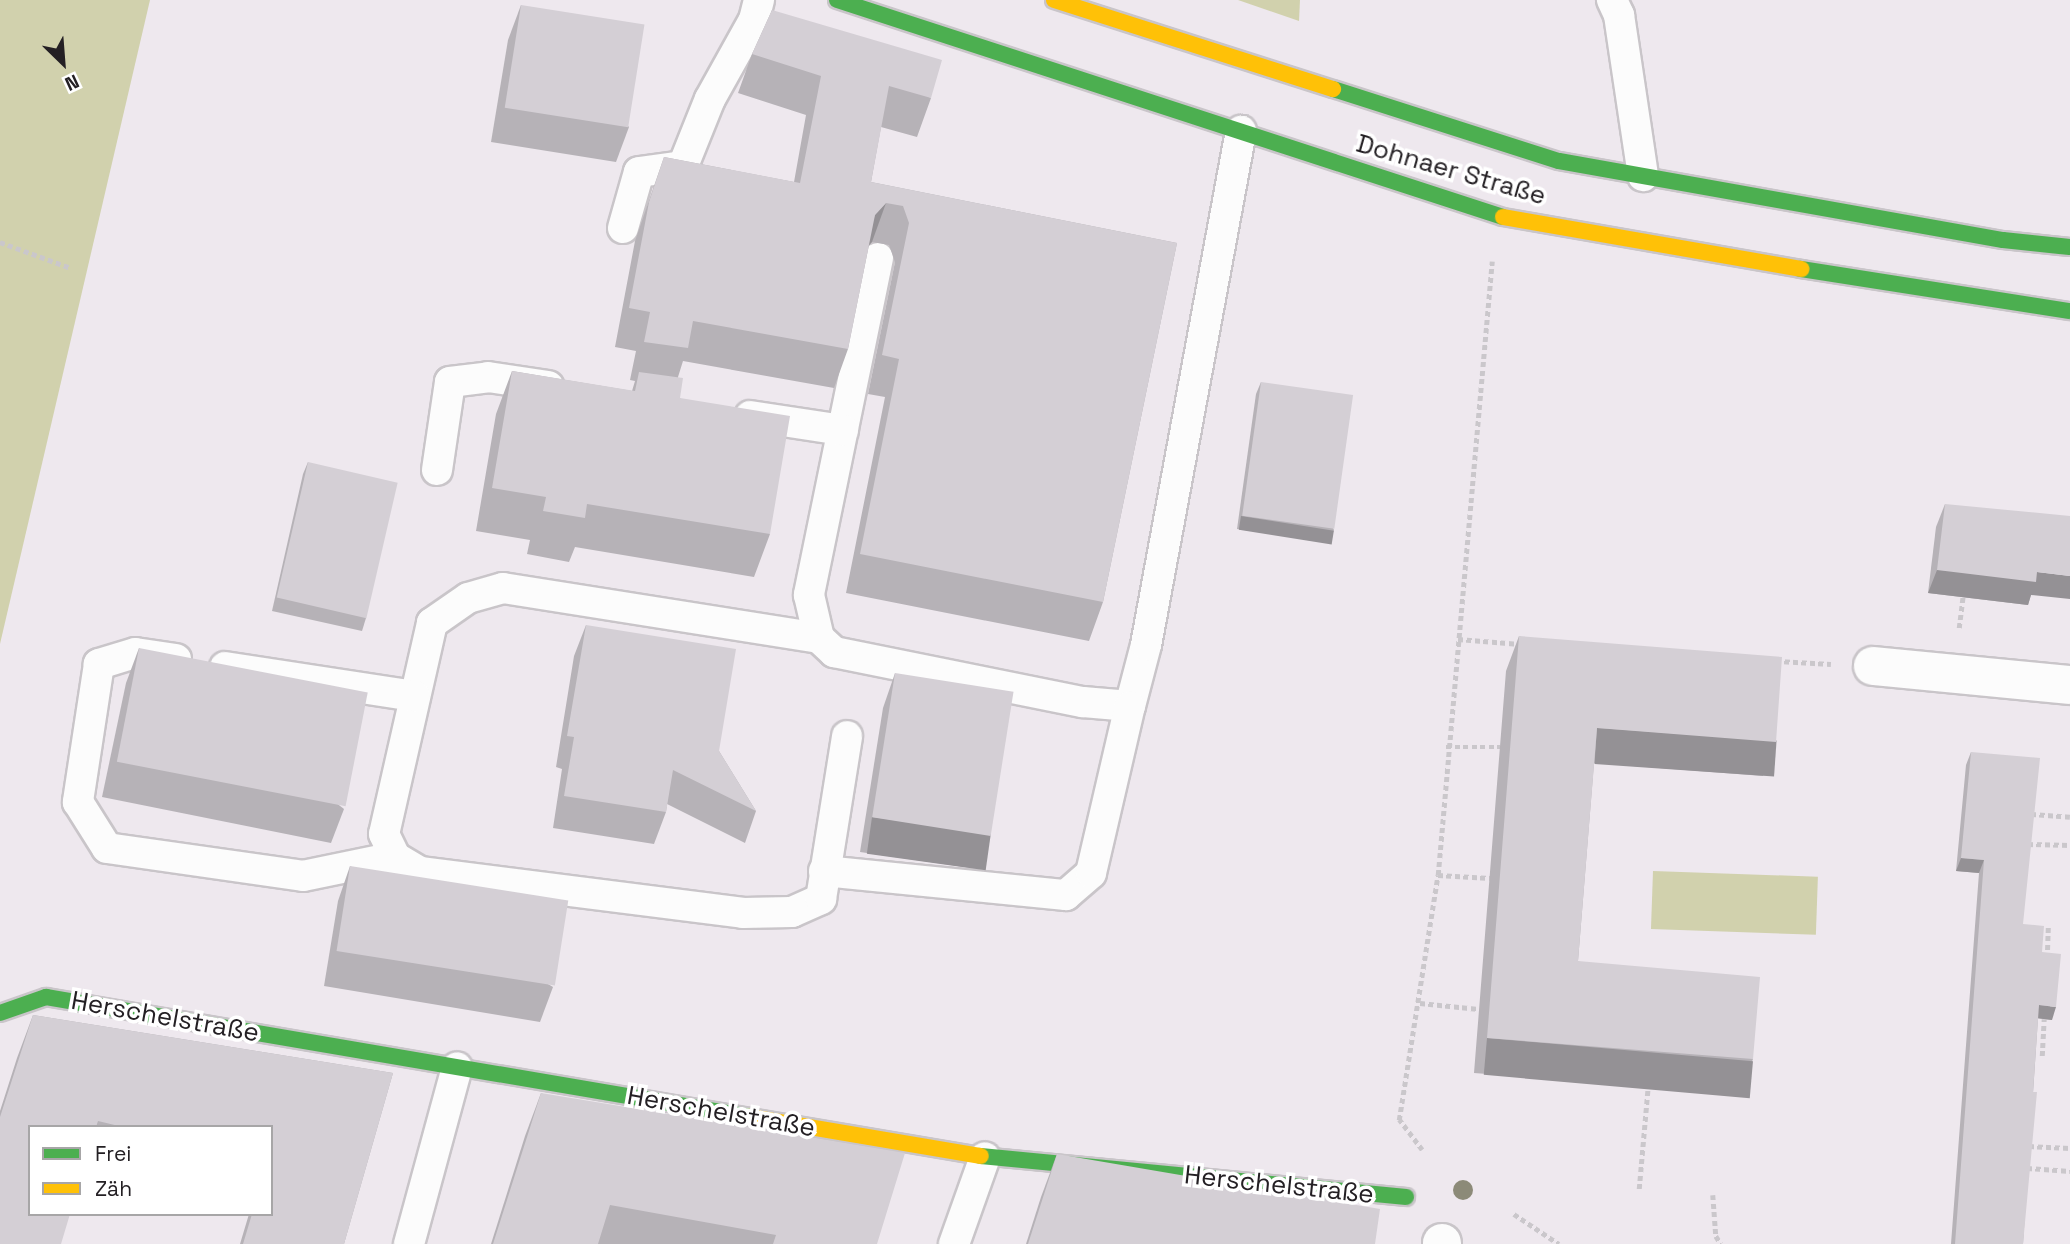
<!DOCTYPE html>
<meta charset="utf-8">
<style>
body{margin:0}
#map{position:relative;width:2070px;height:1244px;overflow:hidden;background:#eee8ee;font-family:"Space Grotesk",sans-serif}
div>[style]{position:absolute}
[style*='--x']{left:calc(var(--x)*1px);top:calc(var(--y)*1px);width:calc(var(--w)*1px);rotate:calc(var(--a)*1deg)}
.green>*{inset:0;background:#d1d1ad;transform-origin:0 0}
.path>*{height:4.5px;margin-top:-2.25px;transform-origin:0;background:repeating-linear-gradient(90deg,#cac7cb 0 5px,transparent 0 8.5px)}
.roads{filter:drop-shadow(2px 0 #c9c5c9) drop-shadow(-2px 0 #c9c5c9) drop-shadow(0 2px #c9c5c9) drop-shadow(0 -2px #c9c5c9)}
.lane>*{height:30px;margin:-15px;padding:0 15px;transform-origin:15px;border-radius:15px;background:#fcfcfc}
.street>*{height:38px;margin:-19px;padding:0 19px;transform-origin:19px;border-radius:19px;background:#fcfcfc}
.fast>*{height:16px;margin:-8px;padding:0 8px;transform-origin:8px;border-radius:8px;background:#4caf50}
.slow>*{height:16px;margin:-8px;padding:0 8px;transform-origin:8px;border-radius:8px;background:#ffc107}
.trees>*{width:20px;height:20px;margin:-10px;border-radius:50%;background:#8c8a78}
.wall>*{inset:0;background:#b6b2b7}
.shaded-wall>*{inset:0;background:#949195;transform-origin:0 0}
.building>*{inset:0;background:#d4cfd5;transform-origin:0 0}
span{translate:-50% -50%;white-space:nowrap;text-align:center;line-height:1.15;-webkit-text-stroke:7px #fff;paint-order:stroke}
.street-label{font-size:26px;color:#242024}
.legend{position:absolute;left:28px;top:1125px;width:245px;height:91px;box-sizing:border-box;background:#fff;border:2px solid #a7a6a7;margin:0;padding:9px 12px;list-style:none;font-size:21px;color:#242024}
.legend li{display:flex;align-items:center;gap:14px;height:35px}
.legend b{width:35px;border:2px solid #a7a6a7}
.north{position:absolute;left:28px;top:28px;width:70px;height:70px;-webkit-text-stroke:5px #fff;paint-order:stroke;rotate:155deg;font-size:19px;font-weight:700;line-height:28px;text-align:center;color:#242024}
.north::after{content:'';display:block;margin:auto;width:24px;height:32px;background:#242024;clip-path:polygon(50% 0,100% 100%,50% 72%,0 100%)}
</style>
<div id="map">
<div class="green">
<i style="clip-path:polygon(0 0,150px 0,0 644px)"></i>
<i style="clip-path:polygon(1238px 0,1300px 0,1299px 21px)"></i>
<i style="left:1653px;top:871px;width:165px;height:58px;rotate:2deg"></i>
</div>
<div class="path">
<i style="--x:0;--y:242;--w:76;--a:20.1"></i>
<i style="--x:1959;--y:628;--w:31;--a:-83"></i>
<i style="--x:1458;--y:639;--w:62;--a:4.6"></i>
<i style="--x:1776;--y:661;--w:55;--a:3.1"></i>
<i style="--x:1446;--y:747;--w:54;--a:0"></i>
<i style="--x:2031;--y:814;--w:39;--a:4"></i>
<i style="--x:2028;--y:844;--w:42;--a:1.4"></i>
<i style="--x:1438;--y:875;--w:52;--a:3.3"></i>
<i style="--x:2047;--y:958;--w:33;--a:-88"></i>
<i style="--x:1420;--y:1003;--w:59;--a:5.8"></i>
<i style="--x:2042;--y:1056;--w:37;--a:-87"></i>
<i style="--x:2029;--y:1146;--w:41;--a:2.8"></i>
<i style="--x:1422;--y:1150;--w:38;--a:-127"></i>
<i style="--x:1399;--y:1120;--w:248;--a:-81"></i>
<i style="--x:1438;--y:875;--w:616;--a:-84.97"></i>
<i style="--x:2027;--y:1168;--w:43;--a:4"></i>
<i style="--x:1639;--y:1189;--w:103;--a:-85"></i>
<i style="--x:1713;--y:1195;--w:41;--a:85.8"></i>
<i style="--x:1716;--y:1236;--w:9;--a:58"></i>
<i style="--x:1514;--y:1214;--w:54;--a:33.7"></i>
</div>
<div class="roads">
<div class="lane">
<i style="--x:1612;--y:0;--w:17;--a:65"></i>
<i style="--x:1619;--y:15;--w:163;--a:81.5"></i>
<i style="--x:623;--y:228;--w:58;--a:-74.1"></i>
<i style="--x:639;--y:172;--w:44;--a:-7.8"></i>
<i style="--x:683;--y:166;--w:72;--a:-68.1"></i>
<i style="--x:710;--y:99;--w:90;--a:-60.9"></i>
<i style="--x:754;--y:20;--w:21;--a:-76"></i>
<i style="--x:878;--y:258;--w:344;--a:101.6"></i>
<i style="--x:809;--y:595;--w:44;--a:76.9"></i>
<i style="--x:819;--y:638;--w:21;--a:43"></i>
<i style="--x:834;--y:652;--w:254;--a:11.4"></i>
<i style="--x:1083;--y:702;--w:47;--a:4.9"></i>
<i style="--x:1130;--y:706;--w:63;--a:-75.3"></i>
<i style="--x:1146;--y:645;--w:523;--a:-79.53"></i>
<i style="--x:750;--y:416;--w:94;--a:8.6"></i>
<i style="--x:437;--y:470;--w:89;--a:-81.6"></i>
<i style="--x:450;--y:382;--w:38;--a:-7"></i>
<i style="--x:488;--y:377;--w:61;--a:8.5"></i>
<i style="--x:819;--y:638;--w:320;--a:-171"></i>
<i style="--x:503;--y:588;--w:36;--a:164"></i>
<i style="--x:468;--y:598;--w:44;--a:145.2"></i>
<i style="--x:432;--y:623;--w:216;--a:102.8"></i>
<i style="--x:384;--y:834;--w:25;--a:64"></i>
<i style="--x:395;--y:857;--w:29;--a:31"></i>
<i style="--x:420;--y:872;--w:326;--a:7.2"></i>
<i style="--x:743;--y:913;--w:49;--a:-1.2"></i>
<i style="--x:792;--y:912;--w:32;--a:-24"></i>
<i style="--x:821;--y:899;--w:165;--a:-80.9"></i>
<i style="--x:176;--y:659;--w:41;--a:-171.7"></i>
<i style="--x:135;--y:653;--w:38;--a:163"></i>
<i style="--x:99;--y:664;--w:140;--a:98.7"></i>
<i style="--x:78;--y:802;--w:54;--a:57.8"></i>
<i style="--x:107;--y:848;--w:198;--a:8.1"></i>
<i style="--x:303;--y:876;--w:94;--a:-11.7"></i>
<i style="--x:225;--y:667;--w:192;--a:8.7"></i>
<i style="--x:824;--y:871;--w:243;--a:5.7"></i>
<i style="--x:1066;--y:895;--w:33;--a:-41"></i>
<i style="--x:1091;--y:873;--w:171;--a:-76.9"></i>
<i style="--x:409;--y:1244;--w:183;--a:-74.8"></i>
<i style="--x:954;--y:1244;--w:92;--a:-70.4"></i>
</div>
<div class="street">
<i style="--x:1873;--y:666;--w:198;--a:5.5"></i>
<i style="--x:1442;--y:1244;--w:1;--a:-90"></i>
</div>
<div class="fast">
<i style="--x:837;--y:0;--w:700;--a:18.05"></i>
<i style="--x:1333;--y:89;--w:237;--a:17.7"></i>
<i style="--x:1559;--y:161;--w:451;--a:10.1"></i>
<i style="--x:2003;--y:240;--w:67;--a:6"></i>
<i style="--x:1801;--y:269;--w:272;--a:8.9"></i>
<i style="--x:0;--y:1013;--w:49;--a:-19.2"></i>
<i style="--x:46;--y:997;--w:714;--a:9.67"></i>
<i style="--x:981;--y:1156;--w:427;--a:5.5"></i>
</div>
<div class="slow">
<i style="--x:1054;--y:0;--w:293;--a:17.7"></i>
<i style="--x:1503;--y:217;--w:303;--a:9.9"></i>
<i style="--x:750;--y:1117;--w:234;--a:9.6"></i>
</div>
</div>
<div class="trees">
<i style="left:1463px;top:1190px"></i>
</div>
<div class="wall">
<i style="clip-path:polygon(521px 5px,629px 127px,616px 162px,491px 142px,508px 40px)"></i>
<i style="clip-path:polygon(772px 10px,931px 98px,917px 137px,881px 127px,871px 182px,1177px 243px,1103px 602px,1089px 641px,846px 593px,885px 397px,868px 394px,895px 262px,889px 245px,872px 242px,869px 245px,848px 349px,834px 388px,683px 361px,678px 377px,680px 398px,770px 534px,754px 577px,575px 547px,569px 562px,527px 554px,530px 540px,476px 531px,496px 414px,512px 371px,632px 391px,635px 381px,630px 380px,636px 351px,615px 347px,635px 241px,664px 157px,794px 182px,806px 115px,738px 93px,752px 54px)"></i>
<i style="clip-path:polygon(1261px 382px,1334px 530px,1329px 542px,1237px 529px,1256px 394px)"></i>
<i style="clip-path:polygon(308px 462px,366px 618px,362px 631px,272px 611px,303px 474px)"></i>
<i style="clip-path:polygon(1945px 504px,2031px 595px,2028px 605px,1928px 593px,1936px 527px)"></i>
<i style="clip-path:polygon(586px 625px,719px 751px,756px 811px,745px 843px,667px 804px,666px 812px,654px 844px,553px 828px,562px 769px,556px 767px,574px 656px)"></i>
<i style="clip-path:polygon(1519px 636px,1776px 742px,1763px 776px,1594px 763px,1578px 961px,1753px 1059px,1740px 1094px,1474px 1073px,1506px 671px)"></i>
<i style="clip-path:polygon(139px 648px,344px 809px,331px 843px,102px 797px,126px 683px)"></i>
<i style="clip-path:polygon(895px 673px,978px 869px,860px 852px,883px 708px)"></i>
<i style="clip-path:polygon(1971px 752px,2023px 924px,2042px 952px,2052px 1020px,2038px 1018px,2023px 1244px,1951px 1244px,1979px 873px,1956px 871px,1966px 765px)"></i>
<i style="clip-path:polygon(350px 866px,553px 987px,540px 1022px,324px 986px,338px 901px)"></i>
<i style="clip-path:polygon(33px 1015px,393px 1073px,344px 1244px,240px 1244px,249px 1214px,271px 1214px,271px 1127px,30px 1127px,0 1244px,0 1111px,17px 1058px)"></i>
<i style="clip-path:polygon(541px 1093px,877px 1244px,491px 1244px,525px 1136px)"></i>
<i style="clip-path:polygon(1057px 1154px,1375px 1244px,1026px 1244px,1041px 1197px)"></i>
</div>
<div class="shaded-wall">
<i style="clip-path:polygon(886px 203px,872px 242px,861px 254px,875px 215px)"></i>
<i style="left:1241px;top:516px;width:94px;height:14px;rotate:9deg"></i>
<i style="clip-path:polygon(1937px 570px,2037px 572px,2070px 576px,2070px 599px,2031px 595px,2028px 605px,1928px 593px)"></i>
<i style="left:1597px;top:728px;width:180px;height:36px;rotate:4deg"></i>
<i style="left:872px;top:817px;width:120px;height:37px;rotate:8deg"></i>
<i style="clip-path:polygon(1961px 858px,1984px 860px,1979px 873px,1956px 871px)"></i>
<i style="clip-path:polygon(2039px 1005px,2056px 1007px,2052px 1020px,2035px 1018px)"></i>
<i style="left:1487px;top:1038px;width:267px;height:37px;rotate:5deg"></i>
</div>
<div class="building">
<i style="left:521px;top:5px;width:125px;height:104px;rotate:9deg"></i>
<i style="clip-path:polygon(772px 10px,942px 60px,931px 98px,889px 86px,871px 182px,1177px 243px,1103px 602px,860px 554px,899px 359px,882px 355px,909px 223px,903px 206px,886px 203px,875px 215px,848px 349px,693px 321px,688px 348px,644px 342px,650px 312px,629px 308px,649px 202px,664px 157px,800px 183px,821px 76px,752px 54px)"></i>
<i style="clip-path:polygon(512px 371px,635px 391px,639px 372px,683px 378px,680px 398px,790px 416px,770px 534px,587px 504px,585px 518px,543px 511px,546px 497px,492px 488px)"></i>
<i style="left:1261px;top:382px;width:93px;height:135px;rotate:8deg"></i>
<i style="left:308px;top:462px;width:92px;height:139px;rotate:13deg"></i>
<i style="clip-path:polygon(1945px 504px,2070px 516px,2070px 576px,2037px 572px,2036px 582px,1937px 570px)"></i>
<i style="clip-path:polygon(586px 625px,736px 649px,719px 751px,756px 811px,673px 770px,666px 812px,564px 796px,574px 737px,567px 736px)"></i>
<i style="clip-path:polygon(1519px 636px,1782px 657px,1776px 742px,1597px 728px,1578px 961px,1760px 977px,1753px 1059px,1487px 1038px)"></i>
<i style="left:139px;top:648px;width:233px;height:116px;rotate:11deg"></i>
<i style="left:895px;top:673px;width:120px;height:146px;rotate:9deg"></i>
<i style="clip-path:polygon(1971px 752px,2040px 758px,2023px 924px,2044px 926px,2042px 952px,2061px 954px,2056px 1007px,2039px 1005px,2033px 1092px,2037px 1092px,2023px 1244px,1955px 1244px,1984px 860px,1961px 858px)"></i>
<i style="left:350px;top:866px;width:221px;height:86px;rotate:9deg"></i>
<i style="clip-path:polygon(33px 1015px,393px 1073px,344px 1244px,243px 1244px,252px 1214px,271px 1214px,271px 1127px,123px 1127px,98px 1121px,96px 1127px,30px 1127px,30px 1214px,70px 1214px,61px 1244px,0 1244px,0 1117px)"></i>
<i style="clip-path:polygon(541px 1093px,905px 1153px,877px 1244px,773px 1244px,776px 1235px,610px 1205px,598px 1244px,493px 1244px)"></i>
<i style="clip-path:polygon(1057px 1154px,1380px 1209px,1375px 1244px,1028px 1244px)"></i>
</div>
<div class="street-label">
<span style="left:1451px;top:170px;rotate:16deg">Dohnaer Straße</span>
<span style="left:165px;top:1017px;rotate:10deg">Herschelstraße</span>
<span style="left:721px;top:1112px;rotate:10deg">Herschelstraße</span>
<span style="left:1279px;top:1185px;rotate:6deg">Herschelstraße</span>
</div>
<ul class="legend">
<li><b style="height:9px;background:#4caf50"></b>Frei</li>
<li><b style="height:9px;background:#ffc107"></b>Zäh</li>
</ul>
<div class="north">N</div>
</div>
